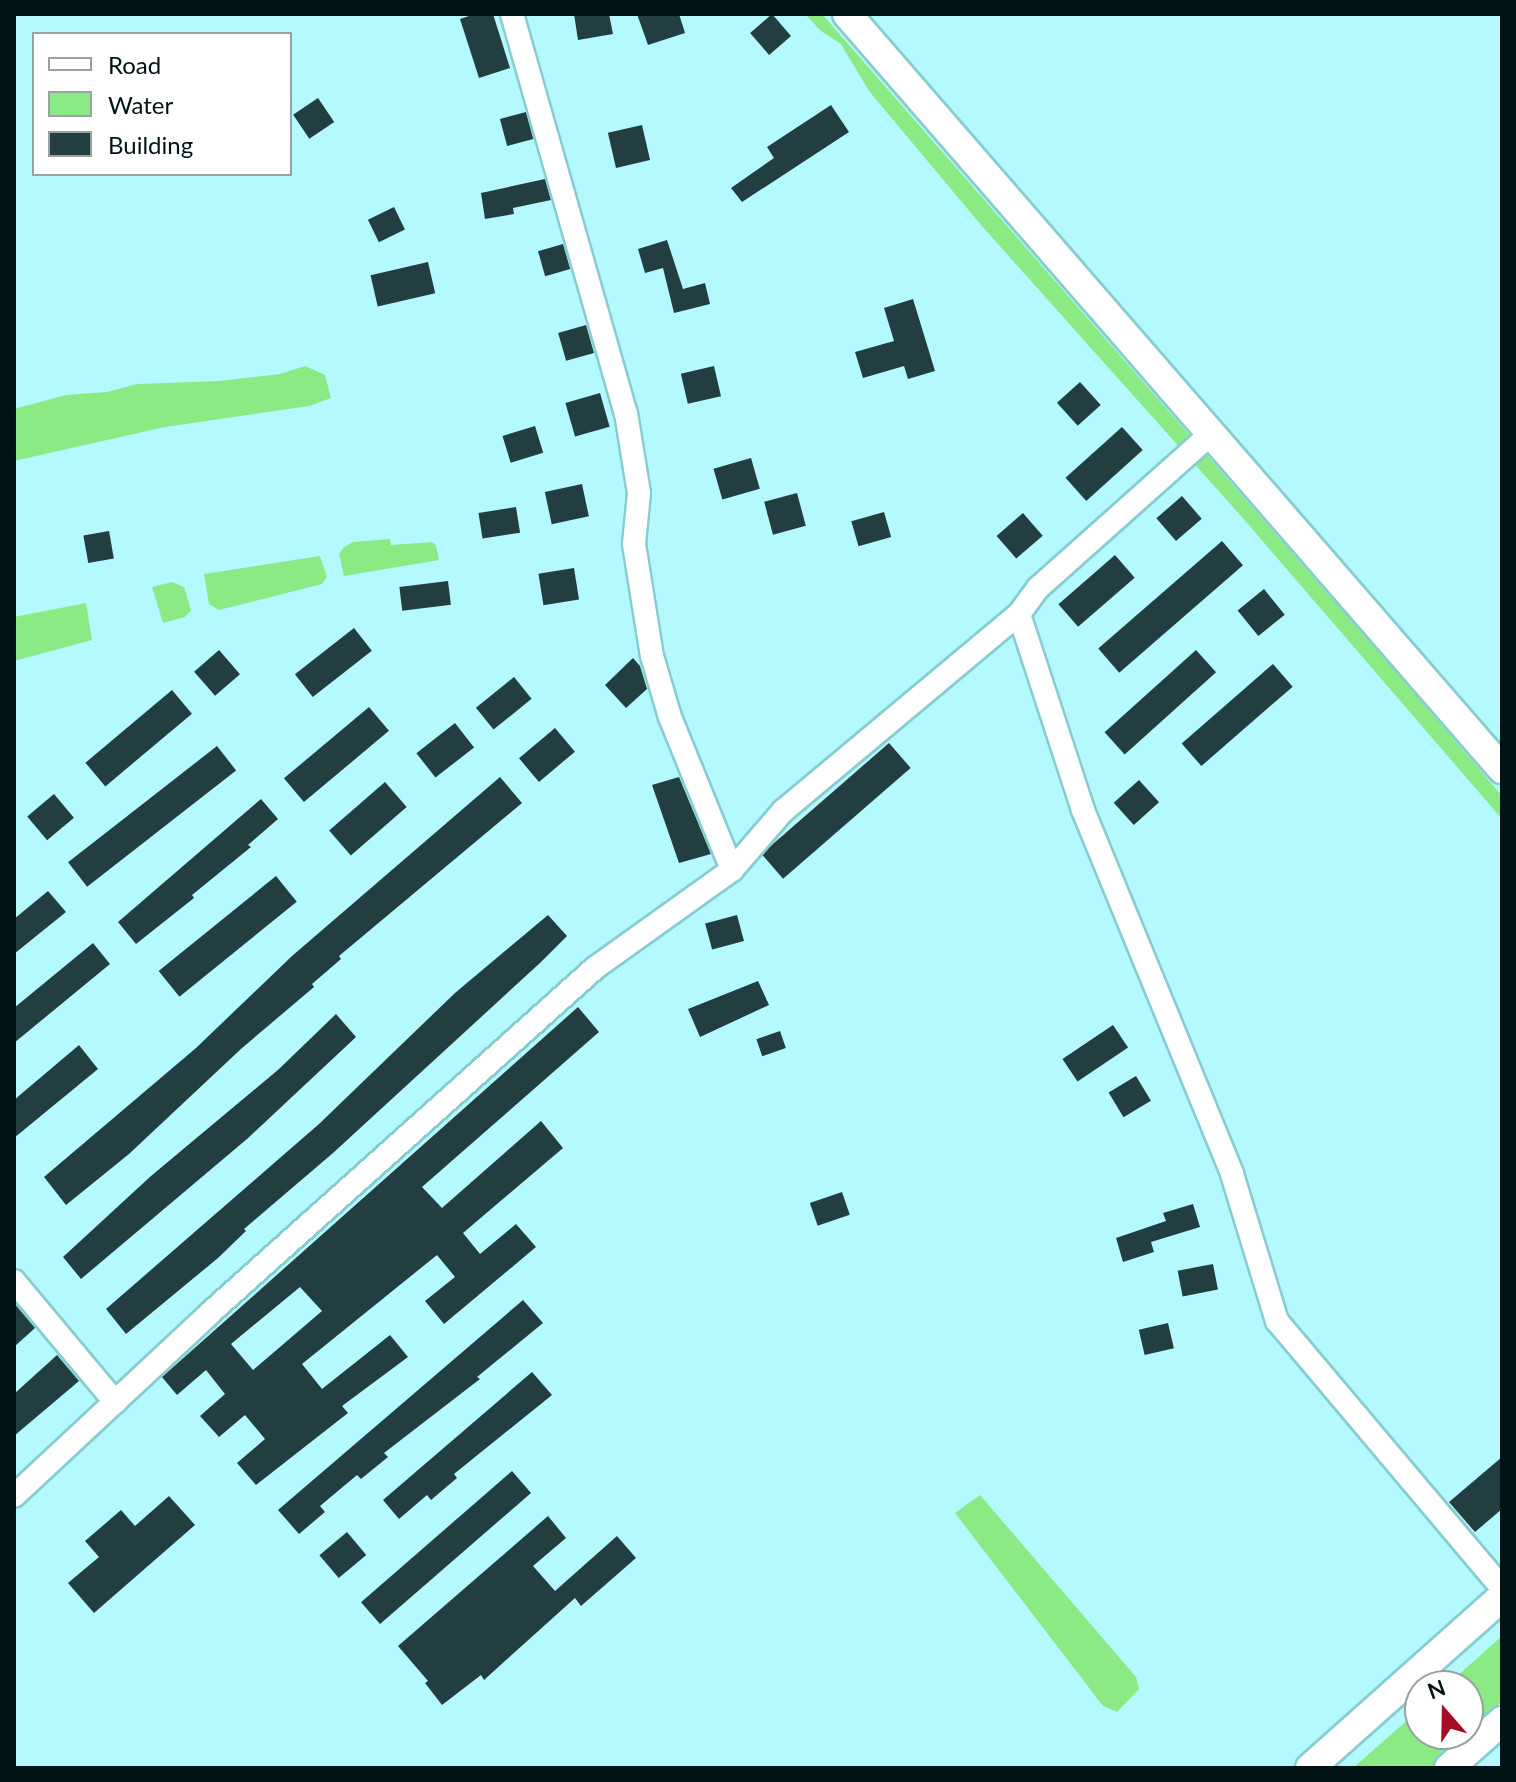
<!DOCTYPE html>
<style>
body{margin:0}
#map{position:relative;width:1516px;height:1782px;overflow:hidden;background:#b4f9ff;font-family:Lato,sans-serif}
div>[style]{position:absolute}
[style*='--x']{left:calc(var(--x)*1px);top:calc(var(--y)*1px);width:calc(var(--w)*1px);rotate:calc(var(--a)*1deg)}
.water>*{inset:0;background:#8aea84}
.building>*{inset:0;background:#233e41;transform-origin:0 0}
.roads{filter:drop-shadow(2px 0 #87ccd1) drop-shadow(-2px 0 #87ccd1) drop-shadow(0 2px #87ccd1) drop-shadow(0 -2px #87ccd1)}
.minor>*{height:22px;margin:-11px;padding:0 11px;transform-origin:11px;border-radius:11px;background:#fff}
.tertiary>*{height:28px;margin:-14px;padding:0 14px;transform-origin:14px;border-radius:14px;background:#fff}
span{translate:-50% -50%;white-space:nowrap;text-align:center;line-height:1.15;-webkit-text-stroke:8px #fff;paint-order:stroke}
.frame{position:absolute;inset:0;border:16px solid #001315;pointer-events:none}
.legend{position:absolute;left:32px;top:32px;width:260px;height:144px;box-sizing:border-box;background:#fff;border:2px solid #99a1a1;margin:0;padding:10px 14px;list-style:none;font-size:24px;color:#001315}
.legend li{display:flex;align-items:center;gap:16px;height:40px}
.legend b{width:40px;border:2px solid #99a1a1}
.north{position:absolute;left:1404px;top:1670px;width:80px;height:80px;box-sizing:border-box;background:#fff;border:2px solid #99a1a1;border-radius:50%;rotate:340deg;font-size:22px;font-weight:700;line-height:32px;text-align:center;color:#001315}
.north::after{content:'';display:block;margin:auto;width:28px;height:36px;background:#a60d24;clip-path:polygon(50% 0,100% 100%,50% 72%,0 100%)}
</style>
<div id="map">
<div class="water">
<i style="clip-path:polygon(805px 14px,822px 14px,1411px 689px,1502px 796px,1502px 819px,1241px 516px,981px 225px,869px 91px,841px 44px,821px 31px)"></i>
<i style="clip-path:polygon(305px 366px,325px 375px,331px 398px,309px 406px,165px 427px,14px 461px,14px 409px,66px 395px,107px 392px,137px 384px,219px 381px,280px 374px)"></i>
<i style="clip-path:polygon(390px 539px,391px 545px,432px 542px,436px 545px,439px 560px,344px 576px,339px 554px,344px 547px,353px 542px)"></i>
<i style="clip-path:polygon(320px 556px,327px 577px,322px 584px,219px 610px,209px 604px,204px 574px)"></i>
<i style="clip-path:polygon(172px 582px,184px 587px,191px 610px,185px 617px,163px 623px,152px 587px)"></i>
<i style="clip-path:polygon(86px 603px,92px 640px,14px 661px,14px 617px)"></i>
<i style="clip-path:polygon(980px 1495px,1136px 1677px,1139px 1689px,1117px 1712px,1103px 1706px,955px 1513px)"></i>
<i style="clip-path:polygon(1502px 1636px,1502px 1701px,1468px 1733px,1468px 1686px,1446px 1686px)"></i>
<i style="clip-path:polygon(1420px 1709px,1420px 1734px,1467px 1734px,1431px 1768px,1353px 1768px)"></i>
</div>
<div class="building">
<i style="clip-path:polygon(475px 14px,493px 14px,510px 68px,479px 78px,460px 19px)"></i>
<i style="clip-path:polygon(574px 14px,609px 14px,613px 34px,578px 40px)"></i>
<i style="clip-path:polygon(637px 14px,679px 14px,685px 33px,648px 45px)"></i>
<i style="left:772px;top:14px;width:29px;height:29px;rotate:49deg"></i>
<i style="left:318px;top:98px;width:29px;height:30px;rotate:56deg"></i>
<i style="clip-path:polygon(831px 105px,849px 132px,742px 202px,731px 188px,774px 158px,767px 147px)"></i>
<i style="left:526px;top:112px;width:28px;height:27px;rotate:75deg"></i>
<i style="left:642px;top:125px;width:36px;height:35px;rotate:77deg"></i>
<i style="clip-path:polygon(545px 179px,551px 200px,513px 208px,514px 214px,485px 219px,481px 193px)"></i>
<i style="left:394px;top:207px;width:25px;height:29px;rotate:64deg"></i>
<i style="clip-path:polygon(667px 240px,683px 289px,705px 283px,710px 304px,674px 313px,663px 268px,645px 273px,638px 249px)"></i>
<i style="left:563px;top:244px;width:26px;height:26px;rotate:74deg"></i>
<i style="left:428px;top:262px;width:32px;height:59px;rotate:77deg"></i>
<i style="clip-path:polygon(913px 299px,935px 371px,908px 379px,904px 366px,863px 378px,855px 352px,894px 341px,884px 308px)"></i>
<i style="left:586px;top:325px;width:29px;height:29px;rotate:74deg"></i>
<i style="left:714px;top:366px;width:31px;height:34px;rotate:77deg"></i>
<i style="left:1080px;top:382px;width:31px;height:31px;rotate:48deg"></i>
<i style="left:600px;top:393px;width:35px;height:36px;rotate:74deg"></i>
<i style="left:535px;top:426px;width:28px;height:34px;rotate:73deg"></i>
<i style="left:1122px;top:427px;width:31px;height:76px;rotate:48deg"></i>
<i style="left:751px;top:458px;width:32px;height:39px;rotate:74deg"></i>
<i style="left:582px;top:484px;width:33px;height:38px;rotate:78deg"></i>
<i style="left:797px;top:493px;width:34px;height:34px;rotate:75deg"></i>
<i style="left:1182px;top:496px;width:30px;height:34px;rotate:49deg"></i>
<i style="left:516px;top:507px;width:26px;height:38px;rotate:81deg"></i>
<i style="left:884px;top:512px;width:26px;height:34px;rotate:74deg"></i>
<i style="left:1023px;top:513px;width:30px;height:35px;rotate:49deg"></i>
<i style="left:109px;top:531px;width:28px;height:26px;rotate:80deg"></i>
<i style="left:1222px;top:541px;width:32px;height:164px;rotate:49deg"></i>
<i style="left:1115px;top:555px;width:30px;height:75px;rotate:49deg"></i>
<i style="left:574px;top:568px;width:32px;height:36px;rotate:81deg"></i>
<i style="left:448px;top:581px;width:24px;height:49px;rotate:83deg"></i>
<i style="left:1264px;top:589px;width:33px;height:34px;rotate:51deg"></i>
<i style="left:354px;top:628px;width:29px;height:75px;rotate:52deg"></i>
<i style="left:219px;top:650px;width:32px;height:33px;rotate:49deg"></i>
<i style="left:1196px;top:650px;width:30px;height:123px;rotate:48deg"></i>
<i style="clip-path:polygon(633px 658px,640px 666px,647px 689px,626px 708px,605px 685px)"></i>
<i style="left:1273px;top:664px;width:30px;height:121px;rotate:49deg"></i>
<i style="left:514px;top:677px;width:28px;height:49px;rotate:51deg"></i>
<i style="left:172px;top:690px;width:31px;height:113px;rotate:50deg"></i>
<i style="left:369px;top:707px;width:31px;height:111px;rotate:50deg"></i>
<i style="left:455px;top:723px;width:31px;height:49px;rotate:52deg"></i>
<i style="left:555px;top:728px;width:31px;height:47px;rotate:50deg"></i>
<i style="left:889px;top:743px;width:33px;height:169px;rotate:49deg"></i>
<i style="left:217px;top:746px;width:31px;height:189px;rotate:52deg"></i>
<i style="clip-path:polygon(500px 777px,522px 803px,339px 956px,341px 959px,312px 984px,314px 987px,242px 1048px,129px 1154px,66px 1205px,44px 1177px,196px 1048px,292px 956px)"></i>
<i style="clip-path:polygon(679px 777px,711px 854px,679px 863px,652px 785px)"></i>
<i style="left:1139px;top:780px;width:30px;height:34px;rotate:48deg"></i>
<i style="left:385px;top:782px;width:33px;height:74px;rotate:49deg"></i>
<i style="left:54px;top:794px;width:31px;height:35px;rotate:50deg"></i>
<i style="clip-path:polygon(261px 799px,278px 819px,248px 845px,251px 847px,192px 895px,194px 898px,136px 944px,118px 922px)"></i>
<i style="left:276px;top:876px;width:33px;height:151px;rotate:51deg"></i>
<i style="clip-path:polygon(48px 891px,66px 912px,14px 954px,14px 919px)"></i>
<i style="clip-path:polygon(548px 915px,567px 936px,540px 963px,333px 1153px,244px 1229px,246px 1231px,218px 1258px,126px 1334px,106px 1309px,319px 1124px,455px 993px)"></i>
<i style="left:737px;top:915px;width:27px;height:33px;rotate:75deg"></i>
<i style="clip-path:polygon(93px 943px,110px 964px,14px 1043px,14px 1008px)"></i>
<i style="clip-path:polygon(758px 981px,769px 1005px,700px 1037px,688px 1009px)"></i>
<i style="clip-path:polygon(evenodd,578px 1007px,599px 1032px,422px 1187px,442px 1208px,541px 1121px,563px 1148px,463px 1233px,480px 1254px,516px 1224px,536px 1247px,444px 1324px,425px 1301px,455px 1277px,437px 1255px,302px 1364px,322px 1389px,390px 1335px,408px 1357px,342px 1406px,348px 1413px,256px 1485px,237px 1463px,265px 1439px,245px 1415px,219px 1437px,200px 1416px,225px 1394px,206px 1370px,177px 1395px,162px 1377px,578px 1007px,300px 1287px,322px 1311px,253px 1370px,231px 1344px,300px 1287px)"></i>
<i style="clip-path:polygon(336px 1014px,356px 1037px,247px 1139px,81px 1279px,63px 1257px,151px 1176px,279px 1069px)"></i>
<i style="left:1113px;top:1025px;width:27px;height:61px;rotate:56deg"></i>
<i style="left:780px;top:1031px;width:18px;height:25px;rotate:71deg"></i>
<i style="clip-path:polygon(79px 1045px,98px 1069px,14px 1138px,14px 1100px)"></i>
<i style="left:1136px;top:1076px;width:29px;height:32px;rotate:59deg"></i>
<i style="left:842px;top:1192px;width:24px;height:34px;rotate:71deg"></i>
<i style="clip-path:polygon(1193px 1204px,1200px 1227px,1151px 1242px,1154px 1252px,1123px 1262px,1116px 1238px,1166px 1221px,1163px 1213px)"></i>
<i style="left:1213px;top:1264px;width:26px;height:36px;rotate:79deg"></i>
<i style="clip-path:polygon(523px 1300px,543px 1323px,477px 1377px,480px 1379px,384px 1453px,388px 1457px,361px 1479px,357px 1475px,320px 1506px,325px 1512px,299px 1534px,278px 1510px)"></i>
<i style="clip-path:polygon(14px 1303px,35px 1328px,14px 1347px)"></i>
<i style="left:1168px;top:1323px;width:26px;height:30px;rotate:77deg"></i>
<i style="clip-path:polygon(57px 1355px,79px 1381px,14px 1436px,14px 1394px)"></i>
<i style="clip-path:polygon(532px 1372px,552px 1395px,454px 1474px,457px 1478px,431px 1500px,427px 1495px,399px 1519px,383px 1500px)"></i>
<i style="clip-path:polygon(1502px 1457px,1502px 1509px,1475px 1532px,1449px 1502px)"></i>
<i style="left:512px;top:1471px;width:29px;height:200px;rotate:49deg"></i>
<i style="clip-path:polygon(169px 1496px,195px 1525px,94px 1613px,68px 1583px,99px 1557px,85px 1541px,121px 1510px,135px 1526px)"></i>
<i style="clip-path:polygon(548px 1516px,566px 1538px,533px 1566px,555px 1591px,617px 1536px,636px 1558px,581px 1606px,575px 1598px,484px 1680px,481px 1675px,442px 1705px,425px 1683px,428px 1681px,398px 1646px)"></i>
<i style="left:347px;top:1532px;width:30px;height:36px;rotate:50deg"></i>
</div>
<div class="roads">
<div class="minor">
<i style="--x:512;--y:14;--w:415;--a:74.1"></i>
<i style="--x:626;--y:413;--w:81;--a:80.8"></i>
<i style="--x:639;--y:493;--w:51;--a:95.6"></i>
<i style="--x:634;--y:544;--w:113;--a:80.9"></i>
<i style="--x:652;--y:656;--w:64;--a:73.6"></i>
<i style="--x:670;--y:717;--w:165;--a:67.9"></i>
<i style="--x:1019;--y:614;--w:206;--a:71.9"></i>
<i style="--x:1083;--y:810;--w:393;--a:67.7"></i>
<i style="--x:1232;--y:1174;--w:154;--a:73"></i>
<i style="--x:1277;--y:1321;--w:349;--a:49.9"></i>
<i style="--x:14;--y:1281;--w:158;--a:50.1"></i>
<i style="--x:14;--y:1496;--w:270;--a:-43"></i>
<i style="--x:211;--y:1312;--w:516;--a:-41.86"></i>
<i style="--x:595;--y:968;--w:168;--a:-35.6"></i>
<i style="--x:732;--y:870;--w:78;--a:-49.2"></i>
<i style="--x:783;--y:811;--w:307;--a:-39.9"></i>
<i style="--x:1019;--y:614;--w:32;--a:-54"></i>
<i style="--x:1038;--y:588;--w:234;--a:-41.7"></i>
</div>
<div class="tertiary">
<i style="--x:847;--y:14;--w:1000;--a:49.06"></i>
<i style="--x:1310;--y:1768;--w:257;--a:-41.7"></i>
<i style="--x:1449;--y:1768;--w:71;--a:-41.6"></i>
</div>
</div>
<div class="frame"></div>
<ul class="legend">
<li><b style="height:10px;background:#fff"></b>Road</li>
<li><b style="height:22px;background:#8aea84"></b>Water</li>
<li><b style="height:22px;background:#233e41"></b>Building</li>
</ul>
<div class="north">N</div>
</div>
